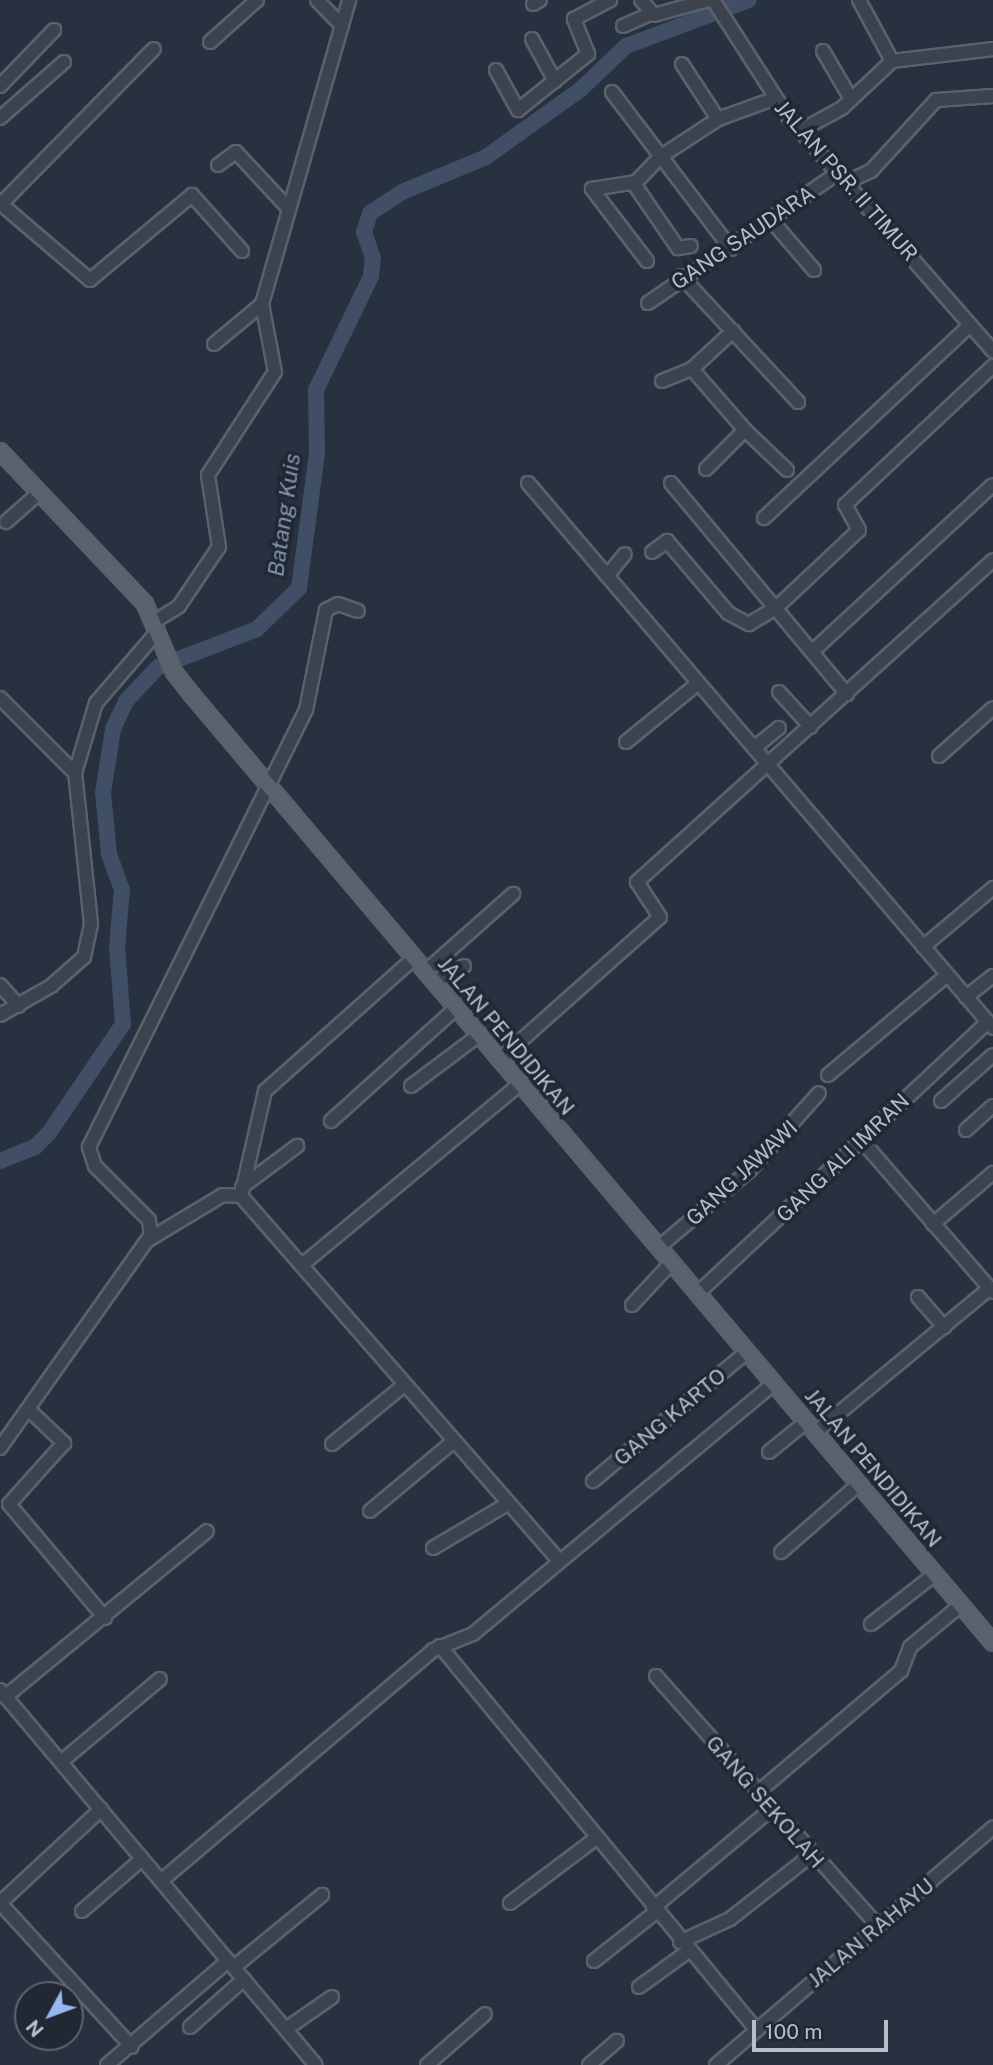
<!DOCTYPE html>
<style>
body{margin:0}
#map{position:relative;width:993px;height:2065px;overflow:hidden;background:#28313f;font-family:"Public Sans",sans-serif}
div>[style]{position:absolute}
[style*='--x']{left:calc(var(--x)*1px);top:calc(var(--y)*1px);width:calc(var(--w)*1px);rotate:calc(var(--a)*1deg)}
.river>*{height:16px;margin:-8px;padding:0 8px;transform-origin:8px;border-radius:8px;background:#404e66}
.roads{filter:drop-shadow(2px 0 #5a616c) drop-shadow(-2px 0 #5a616c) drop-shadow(0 2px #5a616c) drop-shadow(0 -2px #5a616c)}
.minor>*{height:12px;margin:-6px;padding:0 6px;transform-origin:6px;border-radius:6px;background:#3c434f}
.major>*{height:14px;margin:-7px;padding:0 7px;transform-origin:7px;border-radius:7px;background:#5a626e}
span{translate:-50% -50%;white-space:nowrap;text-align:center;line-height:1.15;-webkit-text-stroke:7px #212834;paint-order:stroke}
.street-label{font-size:21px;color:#b8bec9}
.water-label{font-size:23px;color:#8394ae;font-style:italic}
.north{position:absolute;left:14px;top:1981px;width:70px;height:70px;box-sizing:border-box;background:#212834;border:2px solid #5d6470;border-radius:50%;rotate:229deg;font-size:19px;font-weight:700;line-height:28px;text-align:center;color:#b8bec9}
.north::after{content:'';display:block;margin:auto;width:24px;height:32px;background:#98b7ef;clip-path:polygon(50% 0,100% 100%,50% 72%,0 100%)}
.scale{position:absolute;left:752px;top:2020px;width:136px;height:32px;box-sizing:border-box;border:4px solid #b8bec9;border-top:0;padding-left:9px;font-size:21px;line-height:24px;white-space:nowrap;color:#b8bec9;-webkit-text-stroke:5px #212834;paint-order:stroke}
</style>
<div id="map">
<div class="river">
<i style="--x:0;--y:1161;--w:38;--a:-22"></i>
<i style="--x:35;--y:1147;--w:20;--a:-45"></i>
<i style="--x:49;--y:1133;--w:132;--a:-55.8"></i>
<i style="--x:123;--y:1024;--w:77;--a:-94.5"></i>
<i style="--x:117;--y:947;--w:57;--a:-85"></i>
<i style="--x:122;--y:890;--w:38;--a:-110"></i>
<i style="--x:109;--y:854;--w:61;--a:-95.6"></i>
<i style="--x:103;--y:793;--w:65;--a:-81.1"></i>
<i style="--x:113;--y:729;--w:31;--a:-65"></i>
<i style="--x:126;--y:701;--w:47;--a:-46.7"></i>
<i style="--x:158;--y:667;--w:106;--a:-21"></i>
<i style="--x:257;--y:629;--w:59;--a:-44.3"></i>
<i style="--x:299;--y:588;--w:136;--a:-82.4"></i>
<i style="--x:317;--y:453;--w:63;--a:-90.9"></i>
<i style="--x:316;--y:390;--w:127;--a:-64.2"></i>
<i style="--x:371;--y:276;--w:18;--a:-84"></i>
<i style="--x:373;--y:258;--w:28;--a:-109"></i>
<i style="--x:364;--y:232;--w:20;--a:-72"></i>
<i style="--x:370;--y:213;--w:38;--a:-33"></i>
<i style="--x:402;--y:192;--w:91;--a:-22.6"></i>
<i style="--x:486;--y:157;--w:117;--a:-35.6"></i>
<i style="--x:581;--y:89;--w:62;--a:-43.7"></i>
<i style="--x:626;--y:46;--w:131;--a:-20.5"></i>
</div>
<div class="roads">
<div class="minor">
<i style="--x:317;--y:0;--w:36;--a:46"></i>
<i style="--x:641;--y:0;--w:20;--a:49"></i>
<i style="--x:654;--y:15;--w:56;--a:-15.5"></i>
<i style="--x:713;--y:0;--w:140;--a:57.2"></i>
<i style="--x:789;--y:118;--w:310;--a:48.8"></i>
<i style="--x:859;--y:0;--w:69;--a:61.6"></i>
<i style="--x:533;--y:4;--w:8;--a:-30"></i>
<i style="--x:623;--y:26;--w:30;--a:-24"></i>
<i style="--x:532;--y:39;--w:48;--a:61.3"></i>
<i style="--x:210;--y:42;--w:63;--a:-41.8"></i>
<i style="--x:823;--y:51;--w:56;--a:59.7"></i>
<i style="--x:682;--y:64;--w:66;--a:56.8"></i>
<i style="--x:718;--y:119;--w:59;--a:-20"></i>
<i style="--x:496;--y:70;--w:46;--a:61.2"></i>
<i style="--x:518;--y:110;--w:90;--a:-38.7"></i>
<i style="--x:588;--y:54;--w:38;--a:-112"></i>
<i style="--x:574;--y:19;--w:41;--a:-27.8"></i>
<i style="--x:0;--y:86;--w:78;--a:-46"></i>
<i style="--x:612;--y:92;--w:197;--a:52.8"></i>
<i style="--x:0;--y:118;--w:85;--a:-41.2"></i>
<i style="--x:800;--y:131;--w:48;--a:-28.7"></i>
<i style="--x:842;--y:108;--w:69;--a:-43.2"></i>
<i style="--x:892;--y:61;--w:102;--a:-6.8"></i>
<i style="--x:218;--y:165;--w:22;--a:-36"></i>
<i style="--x:236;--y:152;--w:76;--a:47.1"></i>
<i style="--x:847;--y:182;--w:26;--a:-25"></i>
<i style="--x:871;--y:171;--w:96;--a:-47.5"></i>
<i style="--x:936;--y:100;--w:57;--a:-4"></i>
<i style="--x:634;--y:184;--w:78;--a:55.5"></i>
<i style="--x:678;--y:248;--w:13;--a:-9"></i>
<i style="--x:1;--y:204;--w:117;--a:40.5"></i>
<i style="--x:90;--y:280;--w:133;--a:-39.8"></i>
<i style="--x:192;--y:195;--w:75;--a:48.2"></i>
<i style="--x:0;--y:205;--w:219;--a:-45.4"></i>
<i style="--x:771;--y:220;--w:66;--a:49.3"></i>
<i style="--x:647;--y:261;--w:91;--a:-127.4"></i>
<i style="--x:592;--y:189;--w:45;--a:-9"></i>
<i style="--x:636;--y:182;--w:35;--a:-46"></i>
<i style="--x:660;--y:157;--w:69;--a:-33.2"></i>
<i style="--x:681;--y:276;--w:172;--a:47.1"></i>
<i style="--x:648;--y:303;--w:230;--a:-34.4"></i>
<i style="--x:214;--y:344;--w:62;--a:-39.8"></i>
<i style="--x:662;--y:381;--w:32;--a:-22"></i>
<i style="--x:745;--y:430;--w:58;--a:43.6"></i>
<i style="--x:706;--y:469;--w:55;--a:-45"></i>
<i style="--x:745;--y:430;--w:81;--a:-131"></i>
<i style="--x:692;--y:369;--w:56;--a:-42.8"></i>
<i style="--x:528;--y:483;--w:716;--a:49.53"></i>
<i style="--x:671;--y:483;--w:275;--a:50.2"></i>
<i style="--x:764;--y:518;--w:282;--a:-43.1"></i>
<i style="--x:6;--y:522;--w:45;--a:-41.4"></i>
<i style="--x:652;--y:552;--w:19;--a:-36"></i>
<i style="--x:667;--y:541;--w:94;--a:49.7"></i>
<i style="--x:728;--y:613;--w:24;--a:28"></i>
<i style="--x:749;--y:624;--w:33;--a:-31"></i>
<i style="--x:777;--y:607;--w:112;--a:-43.2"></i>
<i style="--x:859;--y:530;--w:29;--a:-119"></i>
<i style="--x:845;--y:505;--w:203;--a:-43.2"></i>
<i style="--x:607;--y:576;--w:28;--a:-51"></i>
<i style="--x:157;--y:620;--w:26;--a:-32"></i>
<i style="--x:179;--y:606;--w:71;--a:-55.9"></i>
<i style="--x:219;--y:547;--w:73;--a:-98.7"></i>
<i style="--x:208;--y:475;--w:123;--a:-57"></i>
<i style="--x:275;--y:372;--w:69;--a:-100.8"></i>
<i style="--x:262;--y:304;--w:316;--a:-74"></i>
<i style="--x:814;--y:650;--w:243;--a:-42.7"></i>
<i style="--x:779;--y:692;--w:47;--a:47.6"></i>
<i style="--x:0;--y:698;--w:106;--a:45"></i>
<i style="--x:626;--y:742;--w:90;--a:-39.2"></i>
<i style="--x:754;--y:748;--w:32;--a:-39"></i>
<i style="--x:939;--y:756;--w:72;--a:-41.6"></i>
<i style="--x:923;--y:947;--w:92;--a:-40.1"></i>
<i style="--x:425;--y:972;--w:118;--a:-41.6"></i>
<i style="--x:434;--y:982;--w:34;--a:-28"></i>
<i style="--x:0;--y:985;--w:28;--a:48"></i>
<i style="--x:966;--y:997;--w:34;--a:-38"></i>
<i style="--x:0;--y:1015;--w:59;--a:-29.6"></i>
<i style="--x:51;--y:986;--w:44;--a:-41.3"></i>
<i style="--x:84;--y:957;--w:34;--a:-78"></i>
<i style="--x:91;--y:924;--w:152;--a:-96"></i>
<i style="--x:75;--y:773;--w:73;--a:-73.3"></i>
<i style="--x:96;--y:703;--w:95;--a:-49.3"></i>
<i style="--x:499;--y:1060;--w:215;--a:-41.6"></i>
<i style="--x:660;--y:917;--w:42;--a:-123.3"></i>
<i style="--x:637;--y:882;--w:480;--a:-42.1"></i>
<i style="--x:828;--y:1075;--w:155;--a:-40"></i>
<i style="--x:411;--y:1086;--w:85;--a:-36.9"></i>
<i style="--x:941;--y:1101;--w:69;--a:-41.5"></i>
<i style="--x:331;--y:1121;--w:169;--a:-42.1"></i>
<i style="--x:966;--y:1130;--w:36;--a:-42"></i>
<i style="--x:863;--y:1142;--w:198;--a:49.1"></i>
<i style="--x:242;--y:1187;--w:69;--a:-36.7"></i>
<i style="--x:241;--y:1196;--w:108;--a:-77.1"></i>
<i style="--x:265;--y:1091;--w:198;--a:-41.7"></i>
<i style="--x:933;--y:1224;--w:79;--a:-40.4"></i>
<i style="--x:148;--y:1240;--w:87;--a:-31"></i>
<i style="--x:223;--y:1195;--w:18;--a:3"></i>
<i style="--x:241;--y:1196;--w:484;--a:48.9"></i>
<i style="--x:658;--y:1248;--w:121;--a:-40.3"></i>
<i style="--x:750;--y:1170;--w:103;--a:-48.1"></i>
<i style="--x:302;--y:1265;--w:283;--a:-39.7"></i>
<i style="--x:697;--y:1294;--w:398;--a:-43.1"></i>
<i style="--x:918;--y:1297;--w:40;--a:49"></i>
<i style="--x:632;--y:1305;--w:57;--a:-47.1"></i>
<i style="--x:28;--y:1409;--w:50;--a:43.4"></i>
<i style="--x:64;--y:1443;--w:82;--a:132"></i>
<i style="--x:9;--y:1504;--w:149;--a:49.9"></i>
<i style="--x:816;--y:1432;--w:226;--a:-39.6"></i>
<i style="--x:332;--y:1444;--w:93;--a:-39.3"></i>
<i style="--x:0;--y:1448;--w:261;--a:-54.7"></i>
<i style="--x:151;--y:1235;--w:15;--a:-98"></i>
<i style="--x:149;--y:1220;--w:76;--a:-135"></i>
<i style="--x:95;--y:1166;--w:20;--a:-108"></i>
<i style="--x:89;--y:1147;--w:488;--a:-63.6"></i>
<i style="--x:306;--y:710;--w:102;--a:-78.7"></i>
<i style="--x:326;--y:610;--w:13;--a:-27"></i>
<i style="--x:338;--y:604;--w:21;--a:19"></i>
<i style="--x:769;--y:1452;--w:49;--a:-39.2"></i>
<i style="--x:593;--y:1481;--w:201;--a:-40"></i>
<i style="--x:370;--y:1511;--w:109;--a:-39.8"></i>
<i style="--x:433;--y:1548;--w:88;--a:-30.6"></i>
<i style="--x:781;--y:1552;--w:103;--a:-41.1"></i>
<i style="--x:871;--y:1624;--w:81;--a:-38"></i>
<i style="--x:440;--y:1646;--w:497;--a:50.5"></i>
<i style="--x:656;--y:1676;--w:333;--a:48.4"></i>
<i style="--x:0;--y:1690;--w:490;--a:49.9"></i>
<i style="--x:5;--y:1697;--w:261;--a:-39.4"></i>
<i style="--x:61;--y:1762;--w:129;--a:-40"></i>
<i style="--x:757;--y:1793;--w:189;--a:-40.3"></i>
<i style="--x:901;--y:1671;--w:26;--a:-69"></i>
<i style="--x:910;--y:1647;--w:66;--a:-39.5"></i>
<i style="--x:161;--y:1881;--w:357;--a:-40.3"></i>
<i style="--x:433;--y:1650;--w:43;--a:-21.8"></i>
<i style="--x:473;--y:1634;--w:392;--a:-39.8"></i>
<i style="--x:0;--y:1903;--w:195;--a:47.5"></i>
<i style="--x:0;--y:1903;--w:138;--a:-42.9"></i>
<i style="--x:510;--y:1903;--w:106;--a:-37"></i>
<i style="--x:653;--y:1908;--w:153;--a:-39.9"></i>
<i style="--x:82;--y:1911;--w:79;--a:-40.9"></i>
<i style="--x:680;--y:1942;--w:55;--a:-24.7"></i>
<i style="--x:730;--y:1919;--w:102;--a:-38.2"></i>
<i style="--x:594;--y:1961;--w:79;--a:-38.3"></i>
<i style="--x:234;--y:1967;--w:114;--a:-39.3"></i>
<i style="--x:639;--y:1987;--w:59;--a:-36.1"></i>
<i style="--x:190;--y:2027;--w:72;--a:-41.6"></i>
<i style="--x:286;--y:2029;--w:56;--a:-34.8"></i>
<i style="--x:107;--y:2065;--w:160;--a:-40.7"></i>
<i style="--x:427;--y:2065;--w:77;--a:-41.3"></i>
<i style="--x:589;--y:2065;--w:37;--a:-41"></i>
<i style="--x:716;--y:2065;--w:365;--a:-40.6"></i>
</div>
<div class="major">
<i style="--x:0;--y:451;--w:211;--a:46.5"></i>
<i style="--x:145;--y:604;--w:74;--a:66.9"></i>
<i style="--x:174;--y:672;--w:29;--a:52"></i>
<i style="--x:192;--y:695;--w:1241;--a:49.8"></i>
</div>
</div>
<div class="street-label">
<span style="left:846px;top:181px;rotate:49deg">JALAN PSR. II TIMUR</span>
<span style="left:743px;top:238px;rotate:-34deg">GANG SAUDARA</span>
<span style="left:506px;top:1036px;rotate:50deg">JALAN PENDIDIKAN</span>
<span style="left:843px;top:1158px;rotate:-44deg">GANG ALI IMRAN</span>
<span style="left:742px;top:1173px;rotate:-43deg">GANG JAWAWI</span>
<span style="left:670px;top:1417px;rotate:-40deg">GANG KARTO</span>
<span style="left:873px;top:1468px;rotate:50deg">JALAN PENDIDIKAN</span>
<span style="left:765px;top:1802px;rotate:49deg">GANG SEKOLAH</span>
<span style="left:871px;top:1933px;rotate:-40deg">JALAN RAHAYU</span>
</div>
<div class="water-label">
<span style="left:284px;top:515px;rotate:-82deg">Batang Kuis</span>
</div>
<div class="north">N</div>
<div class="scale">100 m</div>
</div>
